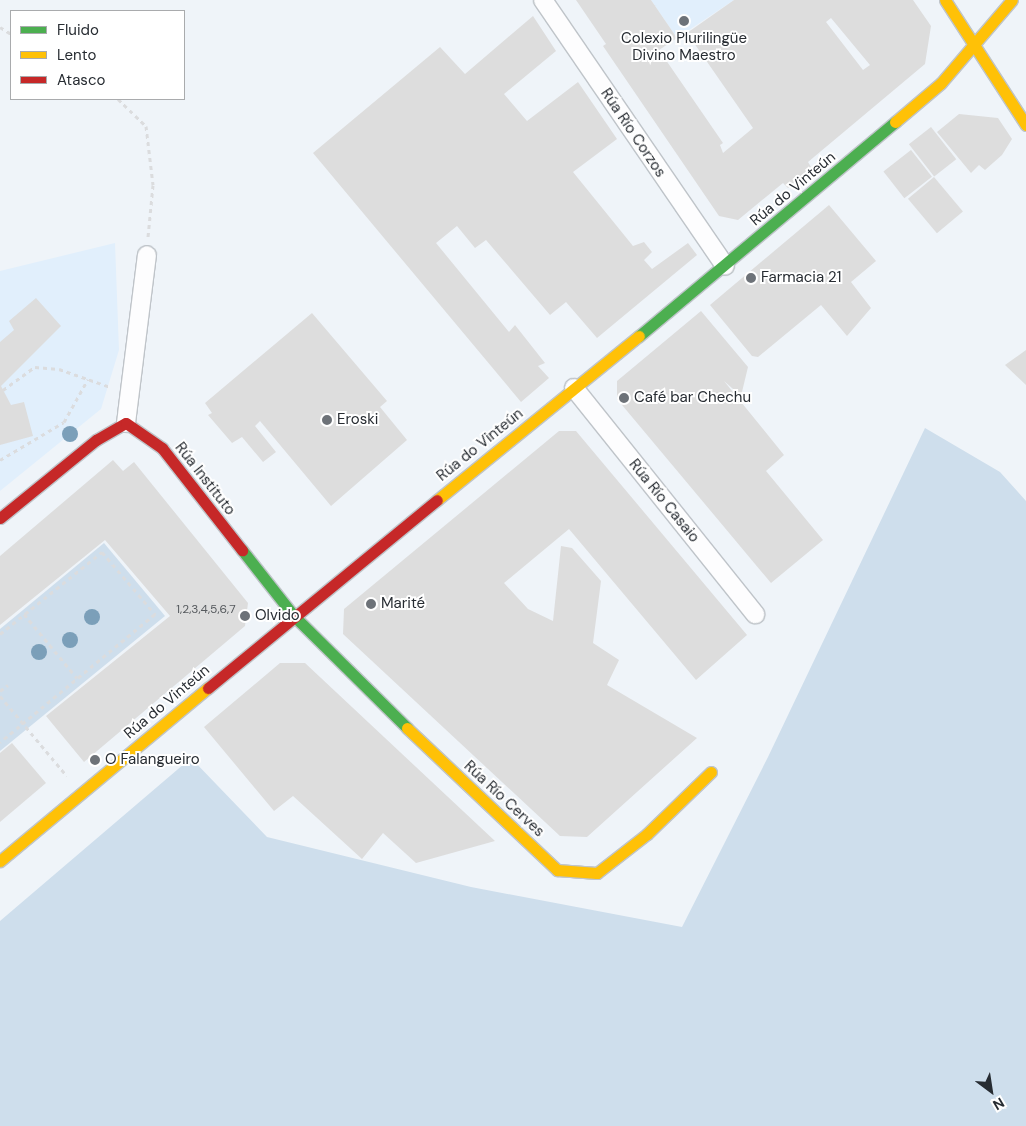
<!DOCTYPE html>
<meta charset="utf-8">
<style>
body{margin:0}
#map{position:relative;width:1026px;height:1126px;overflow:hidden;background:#eff4f9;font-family:"DM Sans",sans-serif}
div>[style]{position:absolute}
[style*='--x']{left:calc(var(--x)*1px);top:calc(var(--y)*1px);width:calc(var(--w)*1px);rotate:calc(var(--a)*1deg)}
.built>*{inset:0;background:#e1effc}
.green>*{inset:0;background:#cedeec}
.building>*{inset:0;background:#ddd;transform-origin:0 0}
.path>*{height:3px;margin-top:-1.5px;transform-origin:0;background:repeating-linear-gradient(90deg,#dbdcde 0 4px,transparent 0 8px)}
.roads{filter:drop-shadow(1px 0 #bfc4c9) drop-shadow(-1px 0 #bfc4c9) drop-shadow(0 1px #bfc4c9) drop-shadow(0 -1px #bfc4c9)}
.street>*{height:18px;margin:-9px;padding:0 9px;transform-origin:9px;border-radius:9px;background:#fdfdfe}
.fast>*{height:11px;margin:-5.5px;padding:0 5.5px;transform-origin:5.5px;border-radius:5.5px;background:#4caf50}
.slow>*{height:11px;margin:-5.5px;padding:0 5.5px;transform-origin:5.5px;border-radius:5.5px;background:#ffc107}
.jam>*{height:11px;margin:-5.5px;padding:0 5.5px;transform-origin:5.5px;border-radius:5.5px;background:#c62828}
.trees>*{width:16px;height:16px;margin:-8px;border-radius:50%;background:#7b9fb9}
.dots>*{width:14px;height:14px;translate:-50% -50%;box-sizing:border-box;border:2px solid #fff;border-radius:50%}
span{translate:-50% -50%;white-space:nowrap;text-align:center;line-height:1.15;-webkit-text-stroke:4px #fff;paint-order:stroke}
.number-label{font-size:12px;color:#565a5e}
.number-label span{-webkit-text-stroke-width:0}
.poi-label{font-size:15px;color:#272c32}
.left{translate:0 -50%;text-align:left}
.street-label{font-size:15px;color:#272c32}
.legend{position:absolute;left:10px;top:10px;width:175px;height:90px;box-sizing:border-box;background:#fff;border:1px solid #a9abad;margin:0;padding:6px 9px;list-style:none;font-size:15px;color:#272c32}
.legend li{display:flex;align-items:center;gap:10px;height:25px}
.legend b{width:25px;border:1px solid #a9abad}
.north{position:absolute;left:966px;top:1066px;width:50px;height:50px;-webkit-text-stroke:4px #fff;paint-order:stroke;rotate:149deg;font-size:14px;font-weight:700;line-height:20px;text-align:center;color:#272c32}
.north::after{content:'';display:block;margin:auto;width:18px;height:22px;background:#272c32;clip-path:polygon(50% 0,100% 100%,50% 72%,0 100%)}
</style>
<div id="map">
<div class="built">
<i style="clip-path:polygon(651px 0,734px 0,677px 38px)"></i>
<i style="clip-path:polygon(115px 243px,119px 350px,101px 409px,0 491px,0 271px)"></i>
</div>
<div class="green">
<i style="clip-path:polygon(925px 428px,1000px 472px,1026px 501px,1026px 1126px,0 1126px,0 921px,191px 758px,267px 837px,471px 887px,682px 927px,768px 757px)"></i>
<i style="clip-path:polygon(104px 543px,165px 616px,0 751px,0 629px)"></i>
</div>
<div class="building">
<i style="clip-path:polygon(evenodd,576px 0,651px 0,677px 38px,659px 50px,723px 143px,720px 145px,723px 153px,753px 128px,687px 33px,734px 0,913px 0,931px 26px,925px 64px,808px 162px,811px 167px,788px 188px,783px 183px,738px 220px,719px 216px,603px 46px,606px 44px,576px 0,831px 18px,870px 65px,863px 70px,826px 22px,831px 18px)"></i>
<i style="clip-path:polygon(533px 16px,556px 51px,504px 94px,527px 121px,578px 82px,617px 139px,573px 172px,633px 246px,644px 242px,652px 252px,644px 260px,652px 269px,688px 243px,697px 255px,597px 338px,566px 302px,550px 315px,486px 240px,475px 248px,457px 226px,436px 243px,509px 332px,515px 325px,545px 363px,538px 366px,549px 378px,521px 402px,313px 153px,440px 47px,465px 74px)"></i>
<i style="clip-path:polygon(959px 114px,998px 118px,1012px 139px,1002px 155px,985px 170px,979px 165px,971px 173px,937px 132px)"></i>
<i style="left:931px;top:127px;width:41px;height:28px;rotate:52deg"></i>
<i style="left:911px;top:150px;width:34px;height:35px;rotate:52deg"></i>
<i style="left:934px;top:177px;width:45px;height:34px;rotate:50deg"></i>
<i style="clip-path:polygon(829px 205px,876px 261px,851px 282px,871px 308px,847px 336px,821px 305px,758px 357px,752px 356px,710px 305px)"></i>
<i style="clip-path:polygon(36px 298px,61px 326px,1px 386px,11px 405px,24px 402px,33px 436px,0 445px,0 342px,14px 330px,9px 321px)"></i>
<i style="clip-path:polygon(701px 311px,748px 367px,741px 396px,724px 381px,784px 455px,766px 471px,823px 540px,771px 583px,617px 399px,617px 381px)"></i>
<i style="clip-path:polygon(312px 313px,387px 401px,380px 407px,407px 440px,331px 506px,260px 421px,255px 426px,276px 452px,263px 462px,242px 437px,232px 443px,208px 415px,212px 413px,205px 403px)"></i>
<i style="clip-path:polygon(1026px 350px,1026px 385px,1005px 365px)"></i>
<i style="clip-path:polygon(559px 431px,576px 431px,747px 635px,696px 680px,569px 529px,504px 583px,528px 609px,553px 621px,561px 546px,572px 548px,601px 581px,593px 643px,619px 660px,607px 685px,697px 738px,587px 837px,560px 836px,343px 634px,344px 609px)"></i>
<i style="clip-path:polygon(113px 460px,123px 471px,134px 462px,248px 603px,245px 626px,84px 762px,46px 716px,170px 616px,105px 540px,0 625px,0 556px)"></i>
<i style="clip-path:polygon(280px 663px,305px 663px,495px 841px,416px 863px,383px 833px,362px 859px,293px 796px,274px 811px,204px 727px)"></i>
<i style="clip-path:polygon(12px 743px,46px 783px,0 822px,0 753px)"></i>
</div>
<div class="path">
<i style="--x:0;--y:27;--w:13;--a:32"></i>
<i style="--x:118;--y:99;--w:39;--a:44"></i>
<i style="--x:146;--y:126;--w:59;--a:83.2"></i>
<i style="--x:153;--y:185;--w:52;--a:95.5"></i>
<i style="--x:3;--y:390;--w:39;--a:-36"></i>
<i style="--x:35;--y:367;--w:24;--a:5"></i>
<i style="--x:59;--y:369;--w:54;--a:19.4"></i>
<i style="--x:0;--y:460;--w:74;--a:-30.7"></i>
<i style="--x:64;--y:422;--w:49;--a:-60.8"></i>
<i style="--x:24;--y:614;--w:83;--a:50.4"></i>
<i style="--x:0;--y:634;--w:131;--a:-38.8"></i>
<i style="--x:102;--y:552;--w:82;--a:49.5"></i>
<i style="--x:155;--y:614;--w:201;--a:140.4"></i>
<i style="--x:0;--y:691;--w:10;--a:-37"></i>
<i style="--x:0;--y:696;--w:104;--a:50.1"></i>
</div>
<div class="roads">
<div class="street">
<i style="--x:543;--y:0;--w:322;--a:55.6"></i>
<i style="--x:574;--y:388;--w:290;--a:51.3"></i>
<i style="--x:126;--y:423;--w:169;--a:-82.9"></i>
</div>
<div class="fast">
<i style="--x:639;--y:336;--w:334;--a:-39.9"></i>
<i style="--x:242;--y:550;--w:84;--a:51.8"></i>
<i style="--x:294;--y:616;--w:159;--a:44.7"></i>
</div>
<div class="slow">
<i style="--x:945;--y:0;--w:149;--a:57.1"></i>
<i style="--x:895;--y:122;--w:60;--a:-40.3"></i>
<i style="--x:941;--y:83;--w:109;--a:-49.5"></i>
<i style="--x:437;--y:500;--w:260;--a:-39.1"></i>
<i style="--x:407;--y:728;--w:207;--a:43.4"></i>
<i style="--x:557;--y:870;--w:40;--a:4.3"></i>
<i style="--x:597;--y:873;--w:63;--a:-38"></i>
<i style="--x:647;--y:834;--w:89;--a:-44.1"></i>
<i style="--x:0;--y:861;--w:271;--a:-39.8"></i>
</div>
<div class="jam">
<i style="--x:0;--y:518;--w:124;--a:-39.1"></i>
<i style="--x:96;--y:440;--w:34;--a:-30"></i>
<i style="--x:126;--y:423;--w:44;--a:34.8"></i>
<i style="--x:162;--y:448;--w:130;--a:51.9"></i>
<i style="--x:208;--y:688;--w:296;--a:-39.4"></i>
</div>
</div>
<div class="trees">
<i style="left:70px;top:434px"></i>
<i style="left:92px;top:617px"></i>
<i style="left:70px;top:640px"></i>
<i style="left:39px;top:652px"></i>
</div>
<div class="dots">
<i style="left:684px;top:21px;background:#6d7278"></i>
<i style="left:751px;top:278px;background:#6d7278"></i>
<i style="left:624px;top:398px;background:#6d7278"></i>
<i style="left:327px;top:420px;background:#6d7278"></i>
<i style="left:371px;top:604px;background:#6d7278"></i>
<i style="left:245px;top:616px;background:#6d7278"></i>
<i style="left:95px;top:760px;background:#6d7278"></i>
</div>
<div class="number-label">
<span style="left:206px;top:610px">1,2,3,4,5,6,7</span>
</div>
<div class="poi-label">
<span style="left:684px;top:47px">Colexio Plurilingüe<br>Divino Maestro</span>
<span class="left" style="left:761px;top:278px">Farmacia 21</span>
<span class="left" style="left:634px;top:398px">Café bar Chechu</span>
<span class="left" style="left:337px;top:420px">Eroski</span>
<span class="left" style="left:381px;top:604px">Marité</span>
<span class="left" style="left:255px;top:616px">Olvido</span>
<span class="left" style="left:105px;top:760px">O Falangueiro</span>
</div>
<div class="street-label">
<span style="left:633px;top:133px;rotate:56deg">Rúa Río Corzos</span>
<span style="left:793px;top:189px;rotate:-40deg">Rúa do Vinteún</span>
<span style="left:480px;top:445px;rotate:-39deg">Rúa do Vinteún</span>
<span style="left:205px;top:479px;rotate:52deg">Rúa Instituto</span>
<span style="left:664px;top:501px;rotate:51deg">Rúa Río Casaio</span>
<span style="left:167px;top:702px;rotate:-40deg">Rúa do Vinteún</span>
<span style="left:504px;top:799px;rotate:43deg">Rúa Río Cerves</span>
</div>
<ul class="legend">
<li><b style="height:6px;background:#4caf50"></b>Fluido</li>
<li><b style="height:6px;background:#ffc107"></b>Lento</li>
<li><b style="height:6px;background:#c62828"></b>Atasco</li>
</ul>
<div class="north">N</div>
</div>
